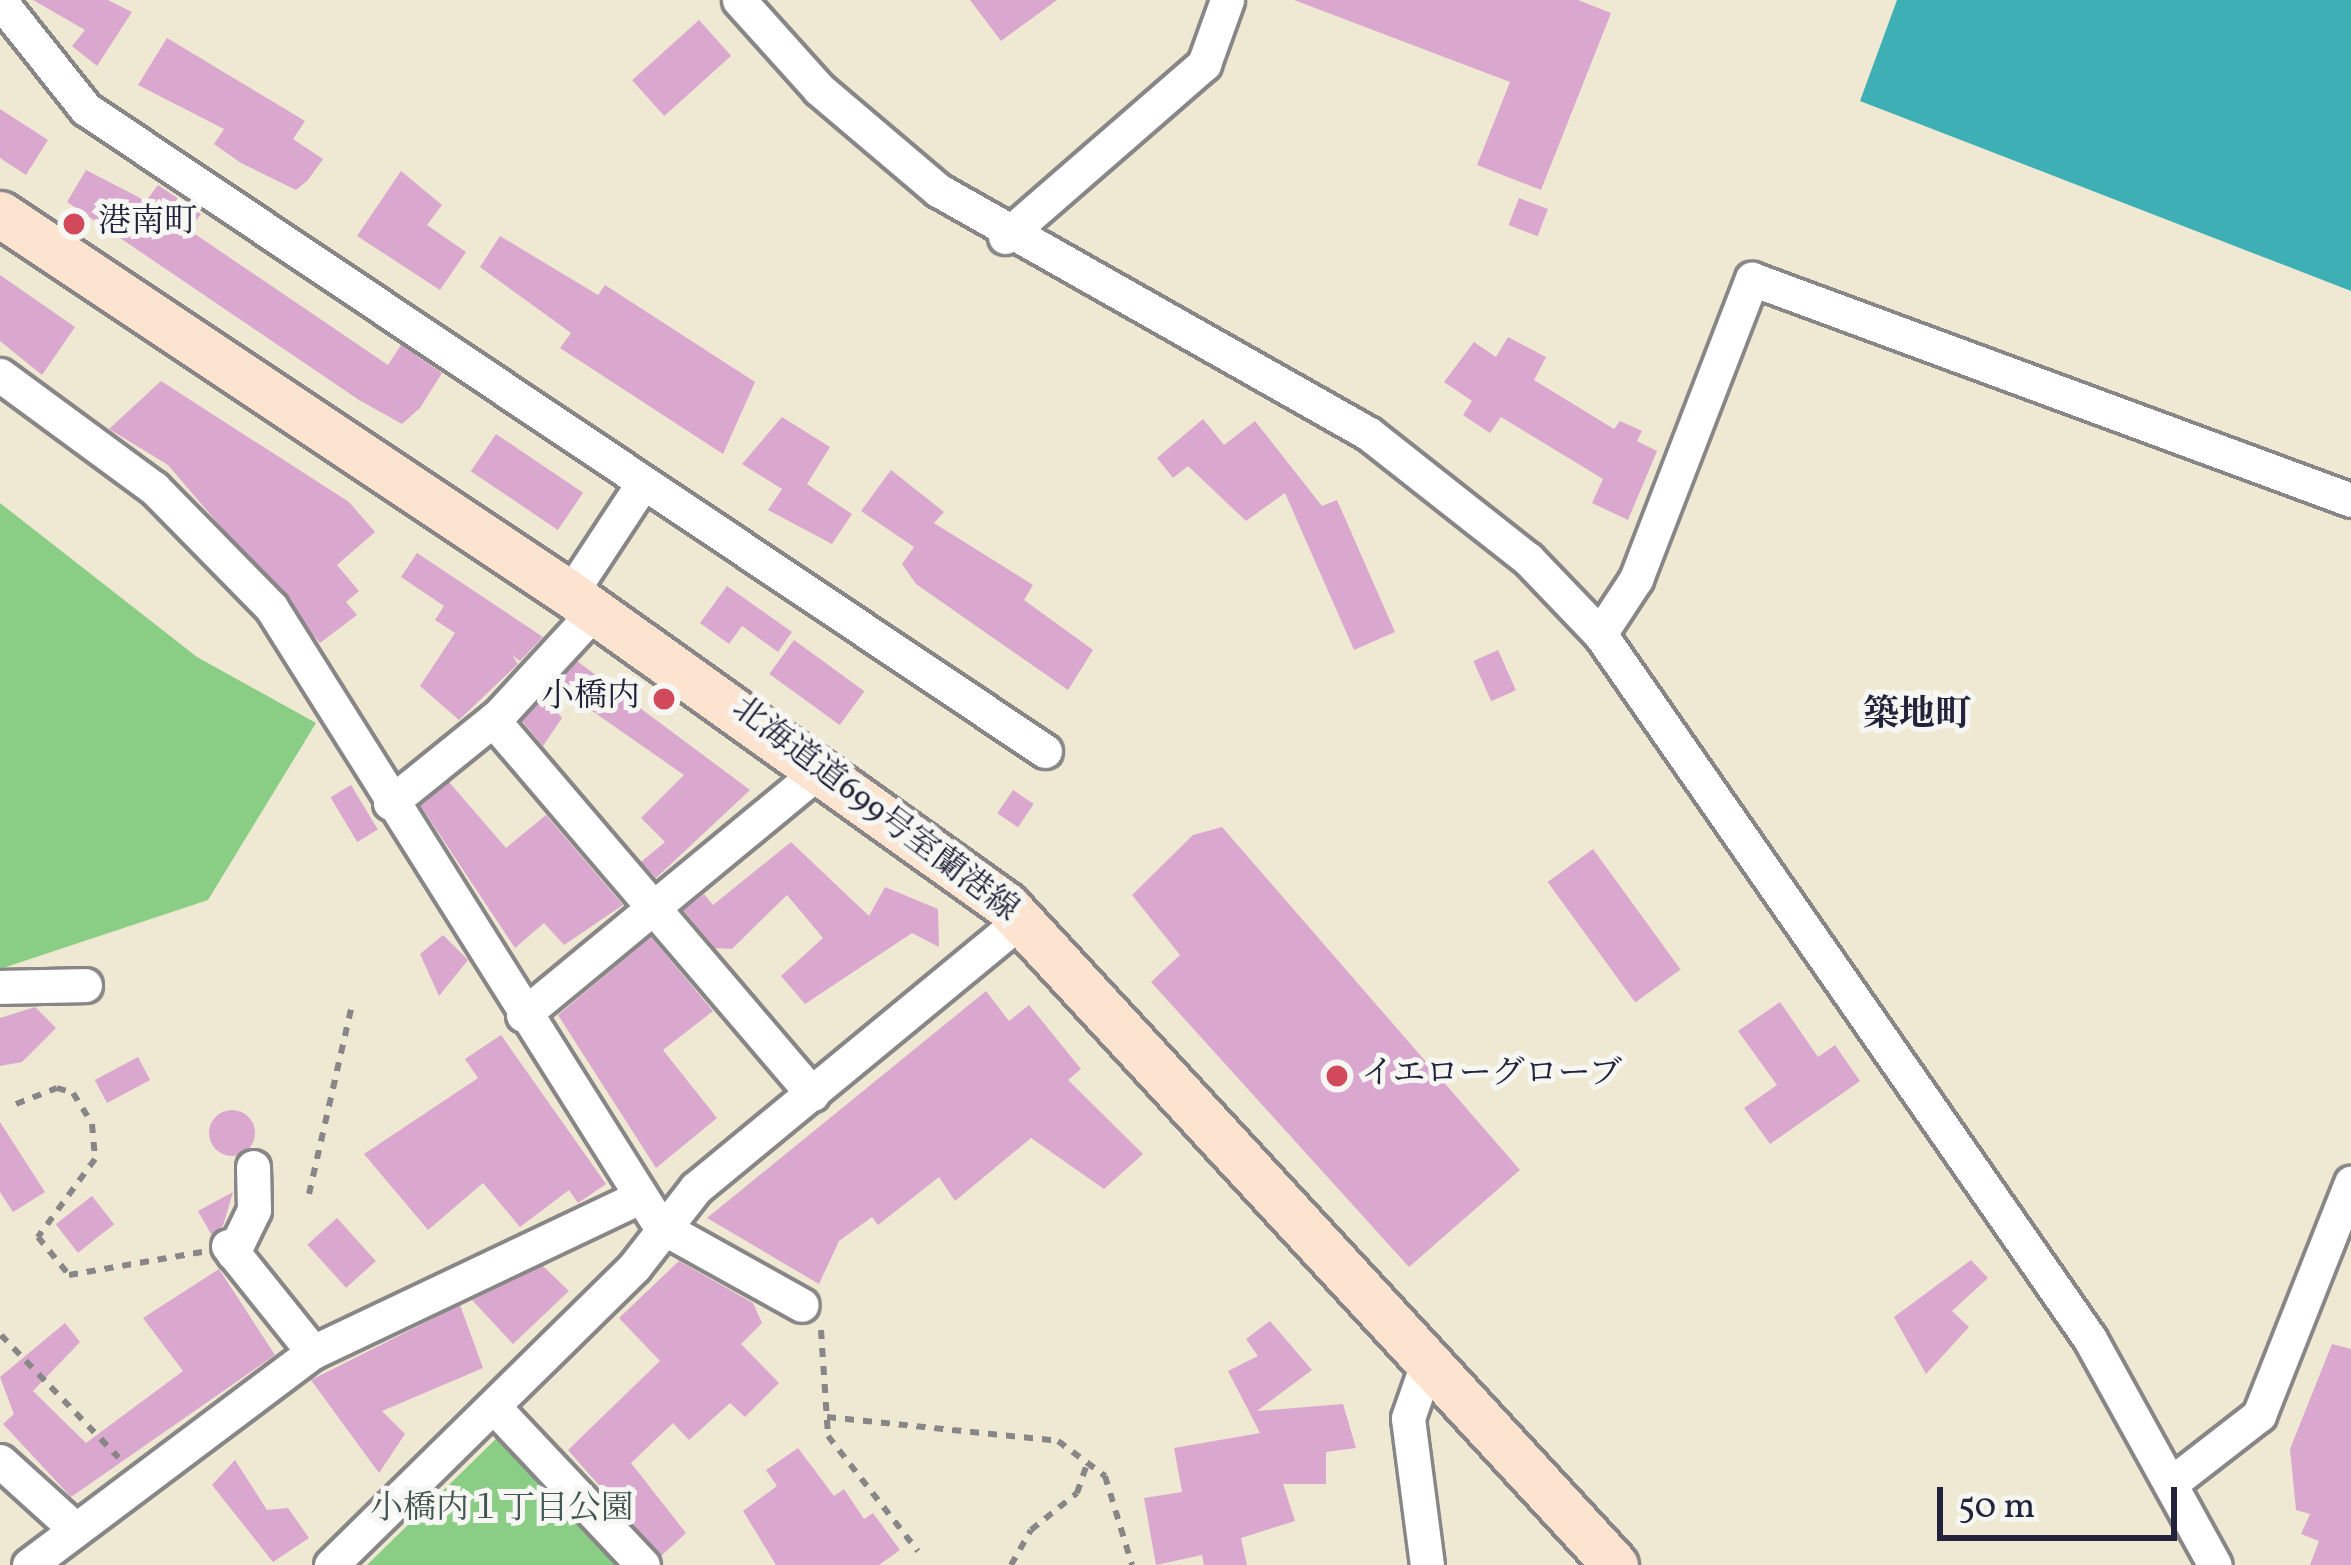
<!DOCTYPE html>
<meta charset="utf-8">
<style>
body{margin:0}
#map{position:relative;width:2351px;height:1565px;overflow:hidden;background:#efe9d3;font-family:Vollkorn,"Noto Serif JP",serif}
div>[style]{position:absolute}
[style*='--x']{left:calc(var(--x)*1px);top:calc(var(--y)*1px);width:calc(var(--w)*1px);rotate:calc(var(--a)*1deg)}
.green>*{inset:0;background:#8acd85}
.water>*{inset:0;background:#3eafb5}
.building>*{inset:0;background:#daa8cf;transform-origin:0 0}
.round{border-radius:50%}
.path>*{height:6px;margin-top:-3px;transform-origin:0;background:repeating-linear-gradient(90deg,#888687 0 9px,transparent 0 18px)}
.roads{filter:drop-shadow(3px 0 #888687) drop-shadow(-3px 0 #888687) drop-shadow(0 3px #888687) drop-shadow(0 -3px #888687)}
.minor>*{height:33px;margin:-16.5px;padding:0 16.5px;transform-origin:16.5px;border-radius:16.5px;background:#fff}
.secondary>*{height:45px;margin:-22.5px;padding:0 22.5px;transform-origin:22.5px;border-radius:22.5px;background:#fde4d1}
.dots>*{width:33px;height:33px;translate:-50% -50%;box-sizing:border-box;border:6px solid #f6f6f2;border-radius:50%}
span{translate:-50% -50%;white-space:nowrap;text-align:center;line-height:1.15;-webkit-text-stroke:10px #f6f6f2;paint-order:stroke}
.poi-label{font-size:33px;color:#22223b}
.left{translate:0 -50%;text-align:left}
.right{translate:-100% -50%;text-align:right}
.street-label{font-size:33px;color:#22223b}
.park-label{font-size:33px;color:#415551}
.neighbourhood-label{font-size:36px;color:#22223b;font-weight:700}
.scale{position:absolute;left:1937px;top:1487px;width:240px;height:54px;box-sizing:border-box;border:6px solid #22223b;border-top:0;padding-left:15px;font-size:36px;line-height:42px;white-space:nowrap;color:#22223b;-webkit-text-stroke:9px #f6f6f2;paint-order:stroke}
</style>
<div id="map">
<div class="green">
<i style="clip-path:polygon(0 503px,197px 657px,316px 723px,208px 900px,0 969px)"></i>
<i style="clip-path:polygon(503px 1432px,630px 1565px,367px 1565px)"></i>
</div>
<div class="water">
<i style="clip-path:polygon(1897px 0,2351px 0,2351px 291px,1860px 101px)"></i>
</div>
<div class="building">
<i style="clip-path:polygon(33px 0,108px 0,132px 12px,97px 66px,72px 46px,85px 30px)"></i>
<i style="clip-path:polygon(970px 0,1057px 0,1001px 41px)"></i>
<i style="clip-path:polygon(1294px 0,1578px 0,1611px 13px,1541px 190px,1477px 165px,1510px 82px)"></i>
<i style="left:699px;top:20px;width:48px;height:90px;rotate:48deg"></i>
<i style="clip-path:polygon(167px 38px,305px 121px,293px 139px,323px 159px,308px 180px,296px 190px,241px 163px,214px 144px,224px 129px,138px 85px)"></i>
<i style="clip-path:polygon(0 109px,48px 140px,26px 175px,0 158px)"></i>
<i style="clip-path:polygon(86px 170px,146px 201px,158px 185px,201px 214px,189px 230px,388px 365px,401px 345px,442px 373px,420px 408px,402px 424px,359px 400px,67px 202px)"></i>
<i style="clip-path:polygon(401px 171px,442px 205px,427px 225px,466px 252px,440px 290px,357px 236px)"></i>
<i style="left:1519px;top:198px;width:31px;height:29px;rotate:21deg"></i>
<i style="clip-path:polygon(500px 236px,598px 295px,605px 285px,755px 382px,723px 454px,560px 348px,571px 333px,480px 267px)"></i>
<i style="clip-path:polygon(0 275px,75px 327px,42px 375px,0 341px)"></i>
<i style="clip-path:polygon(1508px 337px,1546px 357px,1534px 380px,1614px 429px,1620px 421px,1642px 431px,1637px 441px,1657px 451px,1628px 520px,1592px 503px,1603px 479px,1501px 417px,1490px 433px,1463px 415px,1472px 401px,1444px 382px,1474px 342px,1496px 357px)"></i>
<i style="clip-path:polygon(161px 381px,349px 502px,375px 532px,337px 565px,359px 591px,346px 602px,357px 615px,320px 643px,168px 465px,109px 429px)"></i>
<i style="clip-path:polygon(782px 417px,830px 447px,807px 484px,852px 514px,832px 544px,768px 510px,782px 489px,742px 464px)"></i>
<i style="clip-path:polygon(1203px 419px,1224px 445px,1255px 421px,1322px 506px,1337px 500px,1395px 632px,1354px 650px,1285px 493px,1246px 521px,1188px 466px,1173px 478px,1157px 458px)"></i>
<i style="left:496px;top:434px;width:105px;height:45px;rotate:34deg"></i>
<i style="clip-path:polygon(891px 470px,944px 512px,934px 523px,1033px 585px,1024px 600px,1093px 650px,1068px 690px,916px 584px,902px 564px,914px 547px,861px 511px)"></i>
<i style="clip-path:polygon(417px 553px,543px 637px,520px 661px,512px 655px,518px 664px,459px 720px,420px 686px,455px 633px,435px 620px,444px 606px,401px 577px)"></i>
<i style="clip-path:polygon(727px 586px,792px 632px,778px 652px,742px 626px,729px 644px,700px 623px)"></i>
<i style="left:794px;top:640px;width:87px;height:42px;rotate:36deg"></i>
<i style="left:1498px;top:650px;width:44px;height:27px;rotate:66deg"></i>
<i style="clip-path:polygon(577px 661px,750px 790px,656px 878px,641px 862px,665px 842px,641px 818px,684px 775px,555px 685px)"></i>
<i style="clip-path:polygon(544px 697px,562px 718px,543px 746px,522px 721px)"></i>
<i style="clip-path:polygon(449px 782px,506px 848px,546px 815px,623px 905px,564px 945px,544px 923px,515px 948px,420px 805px)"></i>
<i style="left:351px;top:785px;width:52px;height:24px;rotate:59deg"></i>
<i style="left:1013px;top:790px;width:25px;height:28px;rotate:34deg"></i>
<i style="clip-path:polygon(1222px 827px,1520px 1170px,1409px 1267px,1151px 982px,1180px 955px,1132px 895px,1193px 835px)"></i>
<i style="clip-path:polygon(791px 842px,869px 916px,885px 887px,938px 909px,939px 947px,912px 933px,805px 1004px,781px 976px,823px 938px,787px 895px,732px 949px,715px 948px,683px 910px,704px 894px,713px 905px)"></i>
<i style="left:1593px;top:849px;width:149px;height:56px;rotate:54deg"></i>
<i style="clip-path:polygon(443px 935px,468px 960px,439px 996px,420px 954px)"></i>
<i style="clip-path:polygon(651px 937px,713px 1011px,663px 1050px,717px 1118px,656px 1168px,558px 1015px)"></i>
<i style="clip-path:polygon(986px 991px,1009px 1021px,1029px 1005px,1081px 1069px,1068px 1080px,1143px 1154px,1104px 1189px,1031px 1138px,955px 1201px,939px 1177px,878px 1225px,872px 1217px,839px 1241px,819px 1284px,707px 1218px)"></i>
<i style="clip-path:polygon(1780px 1002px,1818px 1057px,1835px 1045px,1860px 1081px,1770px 1144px,1744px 1108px,1777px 1085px,1738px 1031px)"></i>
<i style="clip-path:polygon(35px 1007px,56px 1028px,22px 1062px,0 1066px,0 1018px)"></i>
<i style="clip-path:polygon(501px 1035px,606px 1184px,578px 1203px,569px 1190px,520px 1227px,483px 1183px,428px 1230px,364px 1154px,478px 1078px,465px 1059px)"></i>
<i style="left:138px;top:1057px;width:26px;height:49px;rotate:62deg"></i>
<i class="round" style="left:209px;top:1110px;width:46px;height:46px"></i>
<i style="clip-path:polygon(0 1122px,45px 1192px,13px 1212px,0 1192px)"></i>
<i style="clip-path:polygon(233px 1192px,223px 1226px,211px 1234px,198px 1211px)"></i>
<i style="left:92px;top:1196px;width:36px;height:46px;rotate:52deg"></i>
<i style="left:337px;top:1218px;width:58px;height:40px;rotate:48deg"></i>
<i style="clip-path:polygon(1971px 1260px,1988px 1278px,1952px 1311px,1969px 1327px,1926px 1374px,1894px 1317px)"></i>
<i style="clip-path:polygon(679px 1261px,753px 1303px,762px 1323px,741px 1344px,779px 1383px,745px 1417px,730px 1403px,689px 1440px,673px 1423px,631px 1463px,686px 1533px,661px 1556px,568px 1450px,660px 1361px,619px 1318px)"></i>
<i style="clip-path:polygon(543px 1266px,569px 1291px,513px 1344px,472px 1300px)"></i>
<i style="clip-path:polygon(219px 1269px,275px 1355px,71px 1497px,3px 1424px,14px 1414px,0 1377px,65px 1323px,80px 1342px,33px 1391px,86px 1443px,183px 1371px,143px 1318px)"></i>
<i style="clip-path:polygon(460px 1305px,483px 1368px,382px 1411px,405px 1434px,379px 1473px,311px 1380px)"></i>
<i style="clip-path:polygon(1270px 1321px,1312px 1370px,1257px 1411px,1343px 1404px,1356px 1448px,1326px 1452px,1326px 1484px,1283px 1484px,1295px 1521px,1241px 1538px,1247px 1565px,1204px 1565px,1202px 1555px,1156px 1565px,1144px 1498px,1182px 1492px,1174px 1448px,1260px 1433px,1228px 1371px,1258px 1356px,1246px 1339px)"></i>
<i style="clip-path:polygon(2332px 1344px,2351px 1349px,2351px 1565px,2310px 1565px,2319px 1541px,2301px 1534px,2310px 1514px,2296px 1510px,2290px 1449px)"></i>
<i style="clip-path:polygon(798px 1448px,834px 1496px,844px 1489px,864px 1519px,873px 1513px,900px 1550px,879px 1565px,776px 1565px,743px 1511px,777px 1486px,766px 1470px)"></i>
<i style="clip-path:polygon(235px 1460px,267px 1510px,288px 1508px,309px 1538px,273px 1562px,212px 1485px)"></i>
</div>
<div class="path">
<i style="--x:16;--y:1104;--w:44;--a:-21.3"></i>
<i style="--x:57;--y:1088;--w:17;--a:17"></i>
<i style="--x:73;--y:1093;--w:36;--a:58"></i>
<i style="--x:92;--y:1124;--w:35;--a:85"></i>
<i style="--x:95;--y:1159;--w:97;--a:126.2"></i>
<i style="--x:38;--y:1237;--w:49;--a:50.8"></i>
<i style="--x:69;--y:1275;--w:135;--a:-9.8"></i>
<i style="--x:309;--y:1194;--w:195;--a:-77.2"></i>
<i style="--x:821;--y:1330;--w:106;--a:86.2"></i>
<i style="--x:828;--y:1436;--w:146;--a:52"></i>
<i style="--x:1;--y:1335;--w:170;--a:46.2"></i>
<i style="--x:827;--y:1417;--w:232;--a:5.9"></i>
<i style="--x:1058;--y:1441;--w:59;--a:36.7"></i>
<i style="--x:1105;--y:1476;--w:93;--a:73.1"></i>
<i style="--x:1011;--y:1565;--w:40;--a:-60.3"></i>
<i style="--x:1031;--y:1530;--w:59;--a:-38.8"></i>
<i style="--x:1077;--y:1493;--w:34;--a:-71"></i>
</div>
<div class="roads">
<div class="minor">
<i style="--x:739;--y:0;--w:120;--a:48"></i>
<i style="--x:819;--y:89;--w:156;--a:40.3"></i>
<i style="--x:938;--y:190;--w:495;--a:29.5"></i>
<i style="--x:1369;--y:434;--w:202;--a:38.2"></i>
<i style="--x:1528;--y:559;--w:104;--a:46.2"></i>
<i style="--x:1600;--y:634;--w:859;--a:55.2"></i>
<i style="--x:2090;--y:1339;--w:258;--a:61.1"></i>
<i style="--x:0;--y:1;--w:138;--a:51.5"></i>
<i style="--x:86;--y:109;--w:1154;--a:33.8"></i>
<i style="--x:1005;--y:237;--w:264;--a:-41"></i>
<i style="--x:1204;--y:64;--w:68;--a:-70.2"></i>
<i style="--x:0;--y:375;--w:191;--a:36.3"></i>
<i style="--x:154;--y:488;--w:167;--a:45.5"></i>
<i style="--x:271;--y:607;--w:731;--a:57.85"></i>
<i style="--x:660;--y:1226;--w:162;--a:29.1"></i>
<i style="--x:570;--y:594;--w:133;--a:-56.7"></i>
<i style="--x:1600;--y:634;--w:66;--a:-56.8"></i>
<i style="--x:1636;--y:579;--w:322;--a:-68.9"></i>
<i style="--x:1752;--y:279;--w:638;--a:20.25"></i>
<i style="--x:493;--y:720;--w:492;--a:49.5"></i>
<i style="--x:390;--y:803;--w:140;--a:-38.9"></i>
<i style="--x:499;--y:715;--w:142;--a:-47.3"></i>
<i style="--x:0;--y:987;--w:85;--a:-1.3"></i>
<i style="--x:523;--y:1015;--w:389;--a:-39.5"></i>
<i style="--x:228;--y:1246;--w:136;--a:51.3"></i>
<i style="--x:233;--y:1253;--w:48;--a:-64"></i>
<i style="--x:254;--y:1210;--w:43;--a:-91.3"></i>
<i style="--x:494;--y:1407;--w:217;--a:46.7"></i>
<i style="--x:0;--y:1461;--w:101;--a:42.2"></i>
<i style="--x:2174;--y:1481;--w:108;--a:-37.8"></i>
<i style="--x:2259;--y:1415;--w:250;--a:-68.4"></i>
<i style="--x:29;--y:1565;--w:355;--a:-36.9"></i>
<i style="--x:313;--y:1352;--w:363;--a:-25.4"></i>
<i style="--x:331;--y:1565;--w:426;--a:-44.5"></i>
<i style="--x:635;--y:1266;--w:99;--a:-52"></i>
<i style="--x:696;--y:1188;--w:423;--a:-39.5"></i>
<i style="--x:1427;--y:1565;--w:148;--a:-97.4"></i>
<i style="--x:1408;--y:1418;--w:64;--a:-70.7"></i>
</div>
<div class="secondary">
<i style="--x:0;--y:214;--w:685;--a:33.69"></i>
<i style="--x:570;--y:594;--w:536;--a:35.5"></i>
<i style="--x:1006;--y:905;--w:898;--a:47.3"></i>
</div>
</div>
<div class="dots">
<i style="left:74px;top:224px;background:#d1495b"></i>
<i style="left:664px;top:699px;background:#d1495b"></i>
<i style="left:1337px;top:1076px;background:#d1495b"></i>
</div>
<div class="poi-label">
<span class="left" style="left:98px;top:224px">港南町</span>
<span class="right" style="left:640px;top:699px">小橋内</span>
<span class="left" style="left:1361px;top:1076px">イエローグローブ</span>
</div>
<div class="street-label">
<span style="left:874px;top:811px;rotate:37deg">北海道道699号室蘭港線</span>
</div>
<div class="park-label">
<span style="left:502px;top:1511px">小橋内１丁目公園</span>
</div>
<div class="neighbourhood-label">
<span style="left:1917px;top:717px">築地町</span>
</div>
<div class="scale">50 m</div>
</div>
